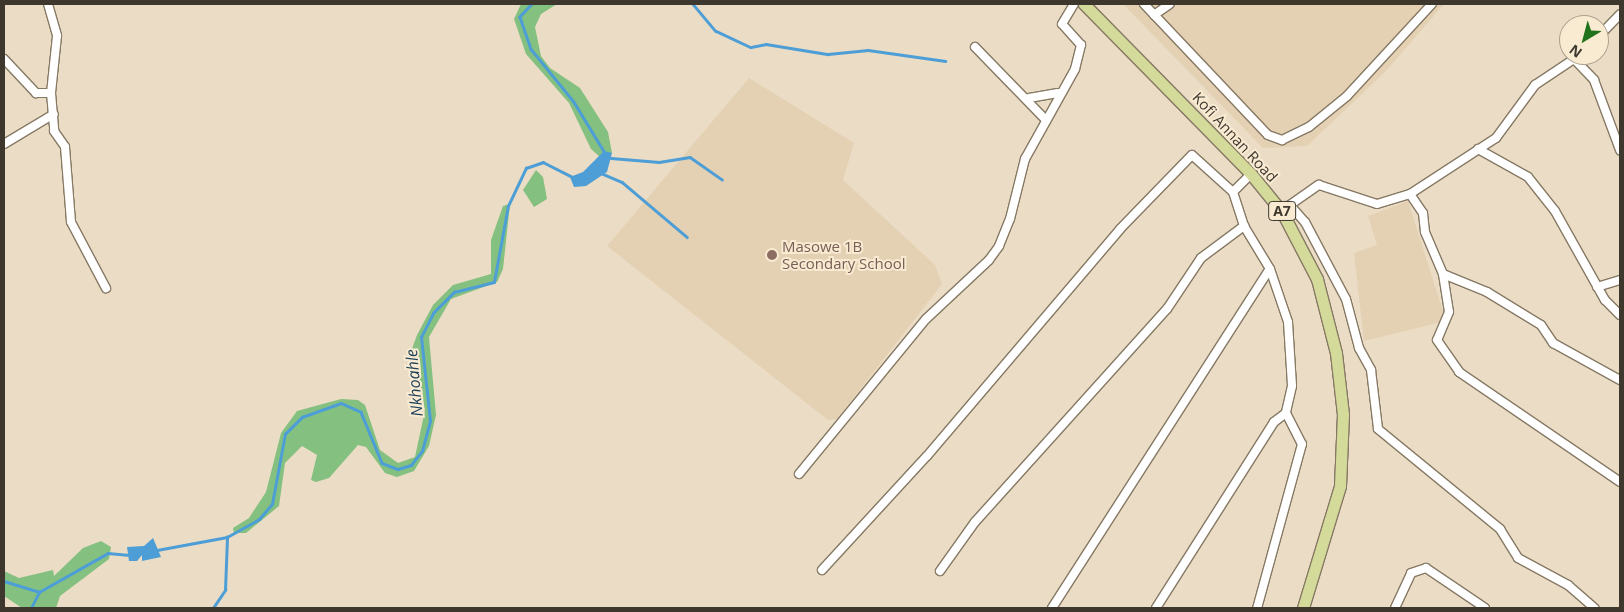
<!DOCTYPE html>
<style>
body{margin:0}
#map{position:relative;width:1624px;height:612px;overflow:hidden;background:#ebdcc5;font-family:"Open Sans",sans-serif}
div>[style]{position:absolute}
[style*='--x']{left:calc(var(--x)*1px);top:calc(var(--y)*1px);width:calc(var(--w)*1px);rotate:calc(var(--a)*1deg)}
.built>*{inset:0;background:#e4d1b3}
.green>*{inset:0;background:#84c07f}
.water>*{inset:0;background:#4d9ed6}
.stream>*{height:2.5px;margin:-1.25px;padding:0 1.25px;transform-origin:1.25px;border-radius:1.25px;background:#4d9ed6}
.roads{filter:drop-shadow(1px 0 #867964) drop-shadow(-1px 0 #867964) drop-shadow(0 1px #867964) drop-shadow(0 -1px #867964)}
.minor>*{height:8px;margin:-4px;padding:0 4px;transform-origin:4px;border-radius:4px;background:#fff}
.primary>*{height:11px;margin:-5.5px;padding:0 5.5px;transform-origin:5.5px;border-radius:5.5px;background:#d4da9a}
.dots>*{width:14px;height:14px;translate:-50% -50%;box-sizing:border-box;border:2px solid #f9ead2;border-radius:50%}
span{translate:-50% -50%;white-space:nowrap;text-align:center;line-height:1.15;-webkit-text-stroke:4px #f9ead2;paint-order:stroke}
.shield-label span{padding:1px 4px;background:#f9ead2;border:1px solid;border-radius:4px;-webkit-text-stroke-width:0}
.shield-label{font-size:14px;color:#3d372e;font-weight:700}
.street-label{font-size:15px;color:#3d372e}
.education-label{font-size:15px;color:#785e54}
.left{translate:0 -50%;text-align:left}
.water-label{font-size:16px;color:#1e4159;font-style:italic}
.frame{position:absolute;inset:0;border:5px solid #3d372e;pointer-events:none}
.north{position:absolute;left:1559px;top:15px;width:50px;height:50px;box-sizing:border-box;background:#f9ead2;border:1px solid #aea290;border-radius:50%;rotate:217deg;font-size:14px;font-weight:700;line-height:20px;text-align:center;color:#3d372e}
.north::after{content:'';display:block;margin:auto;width:18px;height:22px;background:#20721b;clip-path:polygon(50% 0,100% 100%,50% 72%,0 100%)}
</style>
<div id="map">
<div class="built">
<i style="clip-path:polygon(1123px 4px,1444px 4px,1386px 71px,1307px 146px,1263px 148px)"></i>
<i style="clip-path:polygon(749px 78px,854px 143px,843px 180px,935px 265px,942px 284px,837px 419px,828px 420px,607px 246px)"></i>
<i style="clip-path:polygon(1408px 201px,1446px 321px,1364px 341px,1354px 253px,1377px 245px,1368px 216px)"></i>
</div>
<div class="green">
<i style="clip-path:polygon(521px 4px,557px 4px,541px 14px,535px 27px,541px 56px,550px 68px,580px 88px,608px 132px,612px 153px,600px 157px,591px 149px,569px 103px,526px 54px,514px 19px)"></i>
<i style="clip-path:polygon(536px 170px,543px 177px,547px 199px,534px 207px,523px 190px)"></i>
<i style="clip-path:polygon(510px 204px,503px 269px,497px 282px,451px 299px,429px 337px,436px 415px,429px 446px,414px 471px,397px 477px,385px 473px,366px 447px,358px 445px,329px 478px,316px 482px,311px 480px,317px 455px,302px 446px,285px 463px,279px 506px,246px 533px,234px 533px,233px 528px,249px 518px,266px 492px,281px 433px,297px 411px,341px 399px,358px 400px,365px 405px,380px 450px,398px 463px,415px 457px,425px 410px,412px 349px,417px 335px,433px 305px,453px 285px,491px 274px,491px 240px,503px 206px)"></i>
<i style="clip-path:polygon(101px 541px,111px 547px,109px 559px,60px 596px,56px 608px,22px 608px,4px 596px,4px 571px,19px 578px,53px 570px,54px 576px,83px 548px)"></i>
</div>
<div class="water">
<i style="clip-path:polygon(604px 151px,612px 153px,607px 172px,586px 186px,574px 187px,570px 177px,583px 172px)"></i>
<i style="clip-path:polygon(153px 538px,161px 557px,142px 561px,142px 555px,137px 561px,129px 561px,127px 547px,144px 546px)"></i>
</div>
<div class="stream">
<i style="--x:532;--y:4;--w:18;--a:133"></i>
<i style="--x:520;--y:17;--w:34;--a:71"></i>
<i style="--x:531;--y:49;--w:68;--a:50.9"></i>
<i style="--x:574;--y:102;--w:60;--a:58.7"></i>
<i style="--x:693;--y:4;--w:35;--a:50"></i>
<i style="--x:716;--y:31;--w:38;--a:25"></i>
<i style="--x:751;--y:47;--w:15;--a:-11"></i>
<i style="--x:766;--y:44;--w:63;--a:9.2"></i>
<i style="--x:828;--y:54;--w:40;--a:-5.7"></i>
<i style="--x:868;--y:50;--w:78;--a:8.1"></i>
<i style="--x:611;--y:158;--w:48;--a:4.8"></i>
<i style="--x:659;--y:162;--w:31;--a:-9"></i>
<i style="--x:690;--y:157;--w:39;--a:35"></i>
<i style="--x:603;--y:174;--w:21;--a:23"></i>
<i style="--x:622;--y:182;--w:85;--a:40.2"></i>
<i style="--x:157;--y:550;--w:71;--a:-10.5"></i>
<i style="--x:227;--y:537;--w:37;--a:-29"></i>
<i style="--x:259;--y:519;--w:20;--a:-49"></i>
<i style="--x:272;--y:504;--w:71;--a:-79.5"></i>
<i style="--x:285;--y:434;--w:24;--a:-45"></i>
<i style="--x:302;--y:417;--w:41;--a:-19.7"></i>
<i style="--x:341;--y:403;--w:22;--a:24"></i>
<i style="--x:361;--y:412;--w:55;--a:67.6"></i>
<i style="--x:382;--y:463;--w:17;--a:21"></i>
<i style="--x:398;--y:469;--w:14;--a:-17"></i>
<i style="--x:411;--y:465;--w:18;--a:-52"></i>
<i style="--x:422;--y:451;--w:31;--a:-75"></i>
<i style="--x:430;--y:421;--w:84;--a:-96.1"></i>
<i style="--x:421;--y:337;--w:27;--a:-63"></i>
<i style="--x:433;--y:313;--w:30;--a:-45"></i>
<i style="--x:454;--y:292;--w:41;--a:-14"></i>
<i style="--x:494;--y:282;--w:77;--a:-79.6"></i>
<i style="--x:508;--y:206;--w:42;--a:-64.7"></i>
<i style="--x:526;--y:168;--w:18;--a:-19"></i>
<i style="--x:543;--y:162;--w:33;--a:27"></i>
<i style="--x:4;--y:581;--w:37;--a:17"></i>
<i style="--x:39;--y:592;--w:79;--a:-29.5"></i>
<i style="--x:108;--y:553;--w:24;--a:5"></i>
<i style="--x:31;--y:608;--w:18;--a:-63"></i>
<i style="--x:213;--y:608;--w:22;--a:-56"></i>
<i style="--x:225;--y:590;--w:53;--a:-87.8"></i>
</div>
<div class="roads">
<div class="minor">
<i style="--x:48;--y:4;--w:33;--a:74"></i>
<i style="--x:57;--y:36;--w:57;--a:96"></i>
<i style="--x:51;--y:93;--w:38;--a:85"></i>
<i style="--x:54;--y:131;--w:19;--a:55"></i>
<i style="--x:65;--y:147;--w:75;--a:85.4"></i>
<i style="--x:71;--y:222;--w:75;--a:62.1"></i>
<i style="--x:1144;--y:4;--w:180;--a:46.6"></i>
<i style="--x:1268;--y:135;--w:15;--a:20"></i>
<i style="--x:1282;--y:140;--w:30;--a:-26"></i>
<i style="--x:1309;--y:127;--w:49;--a:-39.2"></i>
<i style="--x:1347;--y:96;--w:125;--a:-47.3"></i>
<i style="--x:1154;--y:15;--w:19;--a:-35"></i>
<i style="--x:1599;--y:36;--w:30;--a:-46"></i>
<i style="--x:975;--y:47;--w:100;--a:45.8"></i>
<i style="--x:4;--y:59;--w:47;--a:46.7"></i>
<i style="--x:36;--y:93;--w:15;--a:0"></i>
<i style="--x:1574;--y:59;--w:29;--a:46"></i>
<i style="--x:1594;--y:80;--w:75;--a:69.6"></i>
<i style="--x:1029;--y:98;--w:29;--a:-10"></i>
<i style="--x:4;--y:144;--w:58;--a:-31"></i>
<i style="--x:1478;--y:149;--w:57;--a:29.2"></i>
<i style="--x:1528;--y:177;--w:43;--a:51.5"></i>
<i style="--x:1555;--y:211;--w:102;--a:60.7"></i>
<i style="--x:1605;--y:300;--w:21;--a:45"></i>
<i style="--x:1251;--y:174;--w:25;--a:135"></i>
<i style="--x:1233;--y:192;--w:36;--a:72"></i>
<i style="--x:1244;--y:226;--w:50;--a:58.8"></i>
<i style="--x:1270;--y:269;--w:56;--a:71.2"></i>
<i style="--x:1288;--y:322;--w:64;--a:86.4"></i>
<i style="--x:1292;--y:386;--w:28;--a:103"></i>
<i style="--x:1286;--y:413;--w:35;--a:63"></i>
<i style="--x:1302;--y:444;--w:170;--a:105.3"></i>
<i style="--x:1410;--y:194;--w:23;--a:56"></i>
<i style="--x:1423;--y:213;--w:19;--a:84"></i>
<i style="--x:1425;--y:232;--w:46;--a:66.8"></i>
<i style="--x:1443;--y:274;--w:48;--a:22.2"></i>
<i style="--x:1487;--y:292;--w:63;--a:31.4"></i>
<i style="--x:1541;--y:325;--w:22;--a:56"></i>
<i style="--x:1553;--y:343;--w:77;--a:28.9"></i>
<i style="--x:1290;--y:205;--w:23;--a:49"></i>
<i style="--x:1305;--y:222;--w:87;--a:62"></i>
<i style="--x:1346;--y:299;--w:51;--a:75.1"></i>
<i style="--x:1359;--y:348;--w:25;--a:61"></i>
<i style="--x:1371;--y:370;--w:59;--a:83.2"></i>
<i style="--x:1378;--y:429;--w:158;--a:39.3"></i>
<i style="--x:1500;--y:529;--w:34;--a:58"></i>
<i style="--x:1518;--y:558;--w:57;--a:28.4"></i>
<i style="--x:1568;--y:585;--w:35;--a:41"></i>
<i style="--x:1287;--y:207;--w:39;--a:-35"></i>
<i style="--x:1319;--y:185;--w:61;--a:18.1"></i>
<i style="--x:1377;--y:204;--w:34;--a:-17"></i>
<i style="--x:1410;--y:194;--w:103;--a:-33.1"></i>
<i style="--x:1496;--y:138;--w:66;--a:-53.7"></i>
<i style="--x:1535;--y:85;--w:54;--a:-33.7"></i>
<i style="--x:1443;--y:274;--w:38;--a:81"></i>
<i style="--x:1449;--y:312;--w:30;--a:113"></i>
<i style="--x:1437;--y:340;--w:39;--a:55"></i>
<i style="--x:1459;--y:372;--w:195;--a:34.3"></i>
<i style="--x:1597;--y:287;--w:24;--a:-17"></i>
<i style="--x:799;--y:474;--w:200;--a:-50.7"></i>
<i style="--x:926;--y:319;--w:86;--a:-43.1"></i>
<i style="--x:989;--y:260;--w:17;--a:-54"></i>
<i style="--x:999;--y:246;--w:29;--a:-68"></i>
<i style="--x:1010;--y:219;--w:62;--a:-76"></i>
<i style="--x:1025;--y:159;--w:103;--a:-60.9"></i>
<i style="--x:1075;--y:69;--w:25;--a:-76"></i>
<i style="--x:1081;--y:45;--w:28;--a:-132"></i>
<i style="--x:1062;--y:24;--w:23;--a:-59"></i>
<i style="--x:822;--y:570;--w:155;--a:-47.4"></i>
<i style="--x:927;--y:456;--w:298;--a:-49.6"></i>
<i style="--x:1120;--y:229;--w:103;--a:-45.8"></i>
<i style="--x:1192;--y:155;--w:55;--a:42.1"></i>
<i style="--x:940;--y:571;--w:60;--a:-54.5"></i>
<i style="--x:975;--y:522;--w:287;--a:-48"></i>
<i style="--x:1167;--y:309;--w:61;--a:-56.3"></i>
<i style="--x:1201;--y:258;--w:54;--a:-36.7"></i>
<i style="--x:1052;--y:608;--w:403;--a:-57.3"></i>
<i style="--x:1156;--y:608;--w:220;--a:-57.6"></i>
<i style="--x:1274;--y:422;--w:15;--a:-37"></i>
<i style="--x:1395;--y:608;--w:38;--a:-65"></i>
<i style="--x:1411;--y:573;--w:16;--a:-18"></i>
<i style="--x:1426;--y:568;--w:71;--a:34.1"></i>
</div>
<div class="primary">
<i style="--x:1084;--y:4;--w:238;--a:45.5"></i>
<i style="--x:1251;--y:174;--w:49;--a:50.8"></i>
<i style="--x:1282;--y:212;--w:76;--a:62.4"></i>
<i style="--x:1317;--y:279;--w:76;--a:75.6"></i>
<i style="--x:1336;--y:353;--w:61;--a:83.5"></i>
<i style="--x:1343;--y:414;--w:72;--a:92.4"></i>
<i style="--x:1340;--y:486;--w:127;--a:106.9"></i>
</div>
</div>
<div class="dots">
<i style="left:772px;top:255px;background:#8d6e63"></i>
</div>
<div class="shield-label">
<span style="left:1282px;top:211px">A7</span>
</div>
<div class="street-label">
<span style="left:1235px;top:137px;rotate:47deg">Kofi Annan Road</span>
</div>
<div class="education-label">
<span class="left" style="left:782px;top:255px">Masowe 1B<br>Secondary School</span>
</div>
<div class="water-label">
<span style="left:414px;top:383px;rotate:-95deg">Nkhoahle</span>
</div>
<div class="frame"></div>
<div class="north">N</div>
</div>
